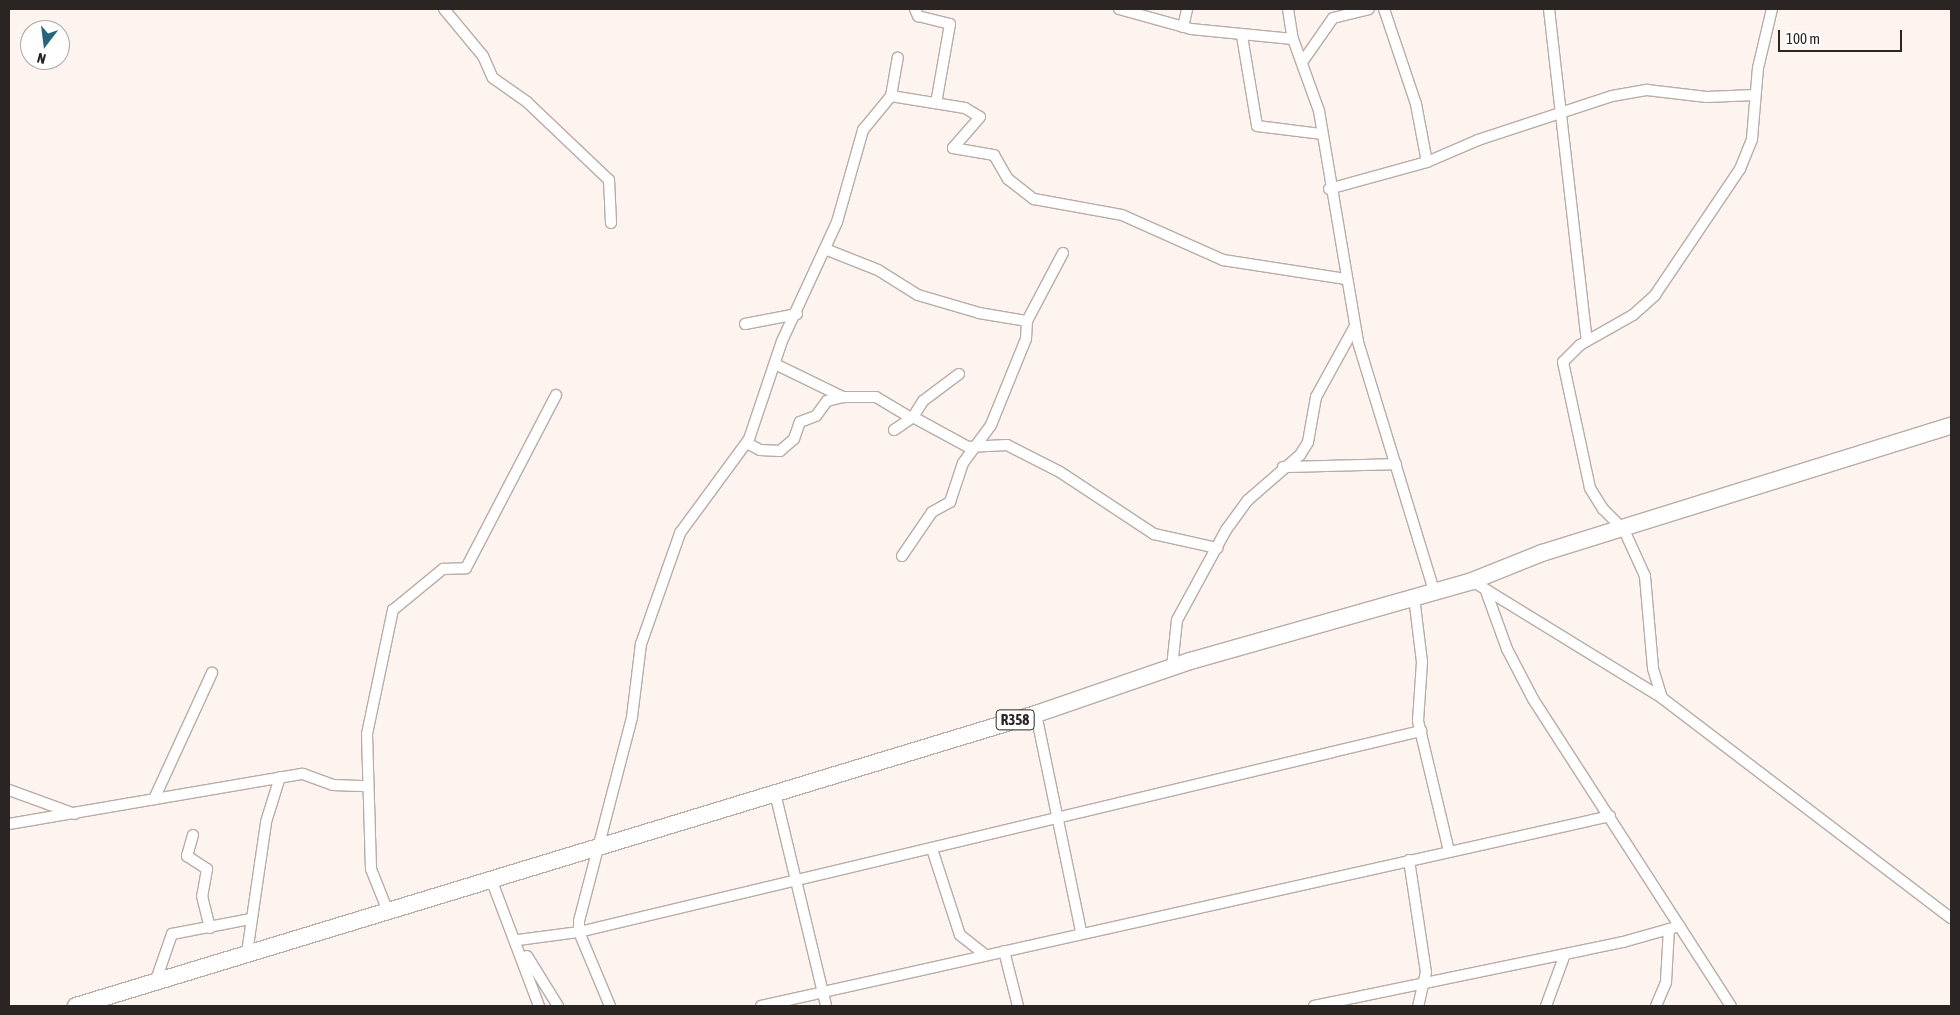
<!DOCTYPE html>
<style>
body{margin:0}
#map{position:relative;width:1960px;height:1015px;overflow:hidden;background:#fef4ef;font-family:"Asap Condensed",sans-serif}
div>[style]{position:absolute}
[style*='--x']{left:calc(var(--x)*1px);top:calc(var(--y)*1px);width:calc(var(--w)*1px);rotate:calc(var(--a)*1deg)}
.roads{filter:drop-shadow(1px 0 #b9aca7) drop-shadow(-1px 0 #b9aca7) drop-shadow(0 1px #b9aca7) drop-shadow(0 -1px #b9aca7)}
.street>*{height:10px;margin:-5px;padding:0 5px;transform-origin:5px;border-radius:5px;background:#fff}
.primary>*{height:16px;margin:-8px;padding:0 8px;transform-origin:8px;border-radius:8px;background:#fff}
span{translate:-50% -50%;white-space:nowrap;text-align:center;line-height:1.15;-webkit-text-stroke:4px #fff;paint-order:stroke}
.shield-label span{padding:1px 4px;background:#fff;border:1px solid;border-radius:4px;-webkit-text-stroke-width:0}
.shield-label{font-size:15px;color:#2a2523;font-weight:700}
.frame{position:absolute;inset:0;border:10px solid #2a2523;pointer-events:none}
.north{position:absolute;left:20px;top:20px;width:50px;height:50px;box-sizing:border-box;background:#fff;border:1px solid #aaa8a7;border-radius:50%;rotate:195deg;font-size:14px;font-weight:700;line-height:20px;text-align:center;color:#2a2523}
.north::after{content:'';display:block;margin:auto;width:18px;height:22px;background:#26667b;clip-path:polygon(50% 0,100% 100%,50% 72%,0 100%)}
.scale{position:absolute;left:1778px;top:30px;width:124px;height:22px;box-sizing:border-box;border:2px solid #2a2523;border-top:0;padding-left:6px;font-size:15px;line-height:18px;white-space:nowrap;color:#2a2523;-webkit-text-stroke:4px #fff;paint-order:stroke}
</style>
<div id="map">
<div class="roads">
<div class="street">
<i style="--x:444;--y:9;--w:61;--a:50.3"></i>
<i style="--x:483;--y:56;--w:24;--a:66"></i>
<i style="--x:493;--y:78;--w:42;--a:35.2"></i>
<i style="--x:527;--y:102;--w:113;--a:43.6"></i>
<i style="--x:609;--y:180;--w:43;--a:87.3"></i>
<i style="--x:915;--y:9;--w:8;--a:67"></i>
<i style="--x:918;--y:16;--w:33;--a:14"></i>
<i style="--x:950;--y:24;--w:80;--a:100"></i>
<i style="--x:1119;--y:9;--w:75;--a:15.5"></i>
<i style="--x:1191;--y:29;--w:102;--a:5.6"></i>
<i style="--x:1288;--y:9;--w:30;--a:81"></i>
<i style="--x:1293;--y:39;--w:77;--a:70.1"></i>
<i style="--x:1319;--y:111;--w:234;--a:80.4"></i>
<i style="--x:1358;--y:342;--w:260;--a:73"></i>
<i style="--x:1384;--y:9;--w:100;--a:71.4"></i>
<i style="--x:1416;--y:104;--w:59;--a:79.3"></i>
<i style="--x:1549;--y:9;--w:333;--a:83.5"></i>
<i style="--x:1183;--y:27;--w:18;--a:-77"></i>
<i style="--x:1242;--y:36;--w:91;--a:80.5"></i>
<i style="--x:1257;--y:126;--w:64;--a:7.1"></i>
<i style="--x:1303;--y:61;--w:52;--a:-55.1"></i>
<i style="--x:1333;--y:18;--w:37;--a:-14"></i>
<i style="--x:891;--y:96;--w:75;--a:9.2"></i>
<i style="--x:965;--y:108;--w:17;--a:31"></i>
<i style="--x:980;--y:117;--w:41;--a:131.1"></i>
<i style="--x:953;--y:148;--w:42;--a:9.7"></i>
<i style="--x:994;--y:155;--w:28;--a:60"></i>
<i style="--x:1008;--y:179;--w:33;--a:38"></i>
<i style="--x:1034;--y:199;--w:89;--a:10.3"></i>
<i style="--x:1122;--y:215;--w:111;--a:24"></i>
<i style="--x:1223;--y:260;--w:124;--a:8.8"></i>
<i style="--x:1329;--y:189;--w:102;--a:-15.4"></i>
<i style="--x:1427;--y:162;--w:56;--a:-23.3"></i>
<i style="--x:1478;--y:140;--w:141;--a:-18.2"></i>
<i style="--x:1612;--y:96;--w:36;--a:-10"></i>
<i style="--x:1647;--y:90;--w:60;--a:6.7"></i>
<i style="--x:1707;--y:97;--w:48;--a:-2.4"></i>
<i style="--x:825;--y:249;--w:57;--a:21.6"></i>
<i style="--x:878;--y:270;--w:47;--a:32"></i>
<i style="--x:918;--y:295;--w:64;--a:16.4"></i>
<i style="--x:979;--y:313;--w:49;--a:9.5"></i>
<i style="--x:1027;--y:321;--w:77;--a:-62.1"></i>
<i style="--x:745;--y:324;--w:53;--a:-10.9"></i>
<i style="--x:775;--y:364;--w:76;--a:25.9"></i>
<i style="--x:843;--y:397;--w:33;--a:0"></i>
<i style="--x:876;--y:397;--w:39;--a:31"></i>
<i style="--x:913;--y:417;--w:19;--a:-58"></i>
<i style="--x:923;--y:401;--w:45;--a:-36.9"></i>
<i style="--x:894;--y:430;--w:23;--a:-34"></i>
<i style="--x:913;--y:417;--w:63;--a:28.6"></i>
<i style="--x:968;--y:447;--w:39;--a:-3"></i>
<i style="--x:1007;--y:445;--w:59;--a:27"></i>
<i style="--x:1060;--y:472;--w:113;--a:33.4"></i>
<i style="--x:1154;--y:534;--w:65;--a:12.5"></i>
<i style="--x:747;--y:443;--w:15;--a:28"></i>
<i style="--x:760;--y:450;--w:20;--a:3"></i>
<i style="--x:780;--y:451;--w:18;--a:-41"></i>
<i style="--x:794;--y:439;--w:18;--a:-71"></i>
<i style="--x:800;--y:422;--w:17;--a:-21"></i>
<i style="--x:816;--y:416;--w:19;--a:-54"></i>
<i style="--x:827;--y:401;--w:16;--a:-14"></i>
<i style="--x:1283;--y:467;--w:113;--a:-1.5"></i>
<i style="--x:902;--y:556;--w:53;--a:-55.7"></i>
<i style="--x:932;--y:512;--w:21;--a:-29"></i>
<i style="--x:950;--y:502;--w:41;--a:-71.6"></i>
<i style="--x:963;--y:463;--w:47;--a:-53.6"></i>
<i style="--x:991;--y:425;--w:93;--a:-67.9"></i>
<i style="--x:1026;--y:339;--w:18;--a:-87"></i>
<i style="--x:1472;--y:581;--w:223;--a:31.6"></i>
<i style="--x:1662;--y:698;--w:363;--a:37.3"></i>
<i style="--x:1486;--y:591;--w:62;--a:70.1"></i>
<i style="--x:1507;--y:649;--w:56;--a:62.5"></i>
<i style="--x:1533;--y:699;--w:365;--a:57.2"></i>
<i style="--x:1414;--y:597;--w:65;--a:83"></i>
<i style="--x:1422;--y:662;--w:59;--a:93.9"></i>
<i style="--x:1418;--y:721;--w:134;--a:76.6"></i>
<i style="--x:1172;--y:667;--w:47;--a:-83.9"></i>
<i style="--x:1177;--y:620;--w:102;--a:-61.4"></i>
<i style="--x:1226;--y:530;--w:37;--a:-54"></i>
<i style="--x:1248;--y:500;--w:69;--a:-40.9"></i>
<i style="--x:1300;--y:455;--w:15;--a:-58"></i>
<i style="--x:1308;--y:442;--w:46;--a:-79.9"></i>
<i style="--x:1316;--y:397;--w:79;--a:-61.2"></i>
<i style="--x:1662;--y:698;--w:31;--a:-107"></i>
<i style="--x:1653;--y:668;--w:92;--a:-95"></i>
<i style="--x:1645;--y:576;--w:51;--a:-114.5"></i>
<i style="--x:1624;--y:530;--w:30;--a:-135"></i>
<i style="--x:1603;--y:509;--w:25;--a:-122"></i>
<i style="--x:1590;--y:488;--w:129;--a:-102.1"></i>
<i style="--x:1563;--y:362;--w:24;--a:-45"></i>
<i style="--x:1580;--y:345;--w:61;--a:-29.5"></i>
<i style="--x:1633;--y:315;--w:30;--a:-42"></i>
<i style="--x:1655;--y:295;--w:152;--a:-56"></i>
<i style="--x:1740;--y:169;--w:32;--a:-68"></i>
<i style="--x:1752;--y:139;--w:71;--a:-85.2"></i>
<i style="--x:1758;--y:68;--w:61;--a:-76.7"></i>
<i style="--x:1036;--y:714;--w:223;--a:78.3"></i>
<i style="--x:9;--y:790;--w:70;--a:20"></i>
<i style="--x:775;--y:793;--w:219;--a:76.5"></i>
<i style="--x:154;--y:799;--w:139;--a:-65.3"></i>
<i style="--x:9;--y:824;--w:298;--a:-9.7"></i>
<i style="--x:303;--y:774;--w:32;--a:20"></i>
<i style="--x:333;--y:785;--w:34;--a:2"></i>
<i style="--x:193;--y:835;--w:22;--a:106"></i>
<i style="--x:187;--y:856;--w:24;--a:33"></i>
<i style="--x:207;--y:869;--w:27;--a:100"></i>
<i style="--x:202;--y:896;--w:33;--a:76"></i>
<i style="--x:932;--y:849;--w:90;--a:72"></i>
<i style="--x:960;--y:935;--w:33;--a:38"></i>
<i style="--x:1409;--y:860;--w:113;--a:81.4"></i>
<i style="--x:1426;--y:972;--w:35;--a:103"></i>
<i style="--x:491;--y:879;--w:136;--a:69.3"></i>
<i style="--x:387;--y:909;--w:43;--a:-111.8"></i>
<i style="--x:371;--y:869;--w:135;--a:-91.7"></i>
<i style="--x:367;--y:734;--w:127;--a:-78.2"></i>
<i style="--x:393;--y:610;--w:65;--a:-39.4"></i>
<i style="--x:443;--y:569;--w:23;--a:-2"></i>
<i style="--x:466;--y:568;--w:195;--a:-62.5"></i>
<i style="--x:518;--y:940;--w:62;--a:-7.5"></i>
<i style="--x:579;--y:932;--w:866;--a:-13.43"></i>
<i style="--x:1004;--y:951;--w:57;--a:75.7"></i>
<i style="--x:247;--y:953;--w:132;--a:-81.7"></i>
<i style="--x:266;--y:822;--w:47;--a:-72.7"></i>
<i style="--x:527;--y:956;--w:59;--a:58.2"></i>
<i style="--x:156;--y:980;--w:49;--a:-70.8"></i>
<i style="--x:172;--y:934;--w:79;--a:-10.9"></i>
<i style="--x:610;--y:1006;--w:80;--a:-112.7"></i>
<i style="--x:579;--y:932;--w:11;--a:-90"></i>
<i style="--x:579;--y:921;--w:211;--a:-75.4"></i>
<i style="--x:632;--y:717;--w:74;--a:-83"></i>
<i style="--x:641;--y:644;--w:118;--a:-70.6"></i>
<i style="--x:680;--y:533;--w:117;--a:-53.7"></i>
<i style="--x:749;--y:439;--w:103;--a:-71.4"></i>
<i style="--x:782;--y:341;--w:131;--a:-65.2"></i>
<i style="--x:837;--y:222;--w:96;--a:-74.2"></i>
<i style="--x:863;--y:130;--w:44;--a:-50.5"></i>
<i style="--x:891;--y:96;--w:39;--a:-80"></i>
<i style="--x:761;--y:1006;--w:870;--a:-12.61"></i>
<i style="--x:1314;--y:1006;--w:316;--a:-11.7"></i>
<i style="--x:1623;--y:942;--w:59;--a:-15.7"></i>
<i style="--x:1546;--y:1006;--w:55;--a:-69.9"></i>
<i style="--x:1656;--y:1006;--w:26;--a:-67"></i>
<i style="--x:1666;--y:982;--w:53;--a:-86.8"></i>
</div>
<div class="primary">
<i style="--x:76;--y:1006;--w:1003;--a:-16.92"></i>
<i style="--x:1036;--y:714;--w:163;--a:-19"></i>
<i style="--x:1190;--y:661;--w:293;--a:-15.8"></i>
<i style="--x:1472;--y:581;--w:75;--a:-21.8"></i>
<i style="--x:1542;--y:553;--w:428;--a:-17.3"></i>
</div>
</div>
<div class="shield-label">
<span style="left:1015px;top:720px">R358</span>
</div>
<div class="frame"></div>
<div class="north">N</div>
<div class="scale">100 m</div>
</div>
